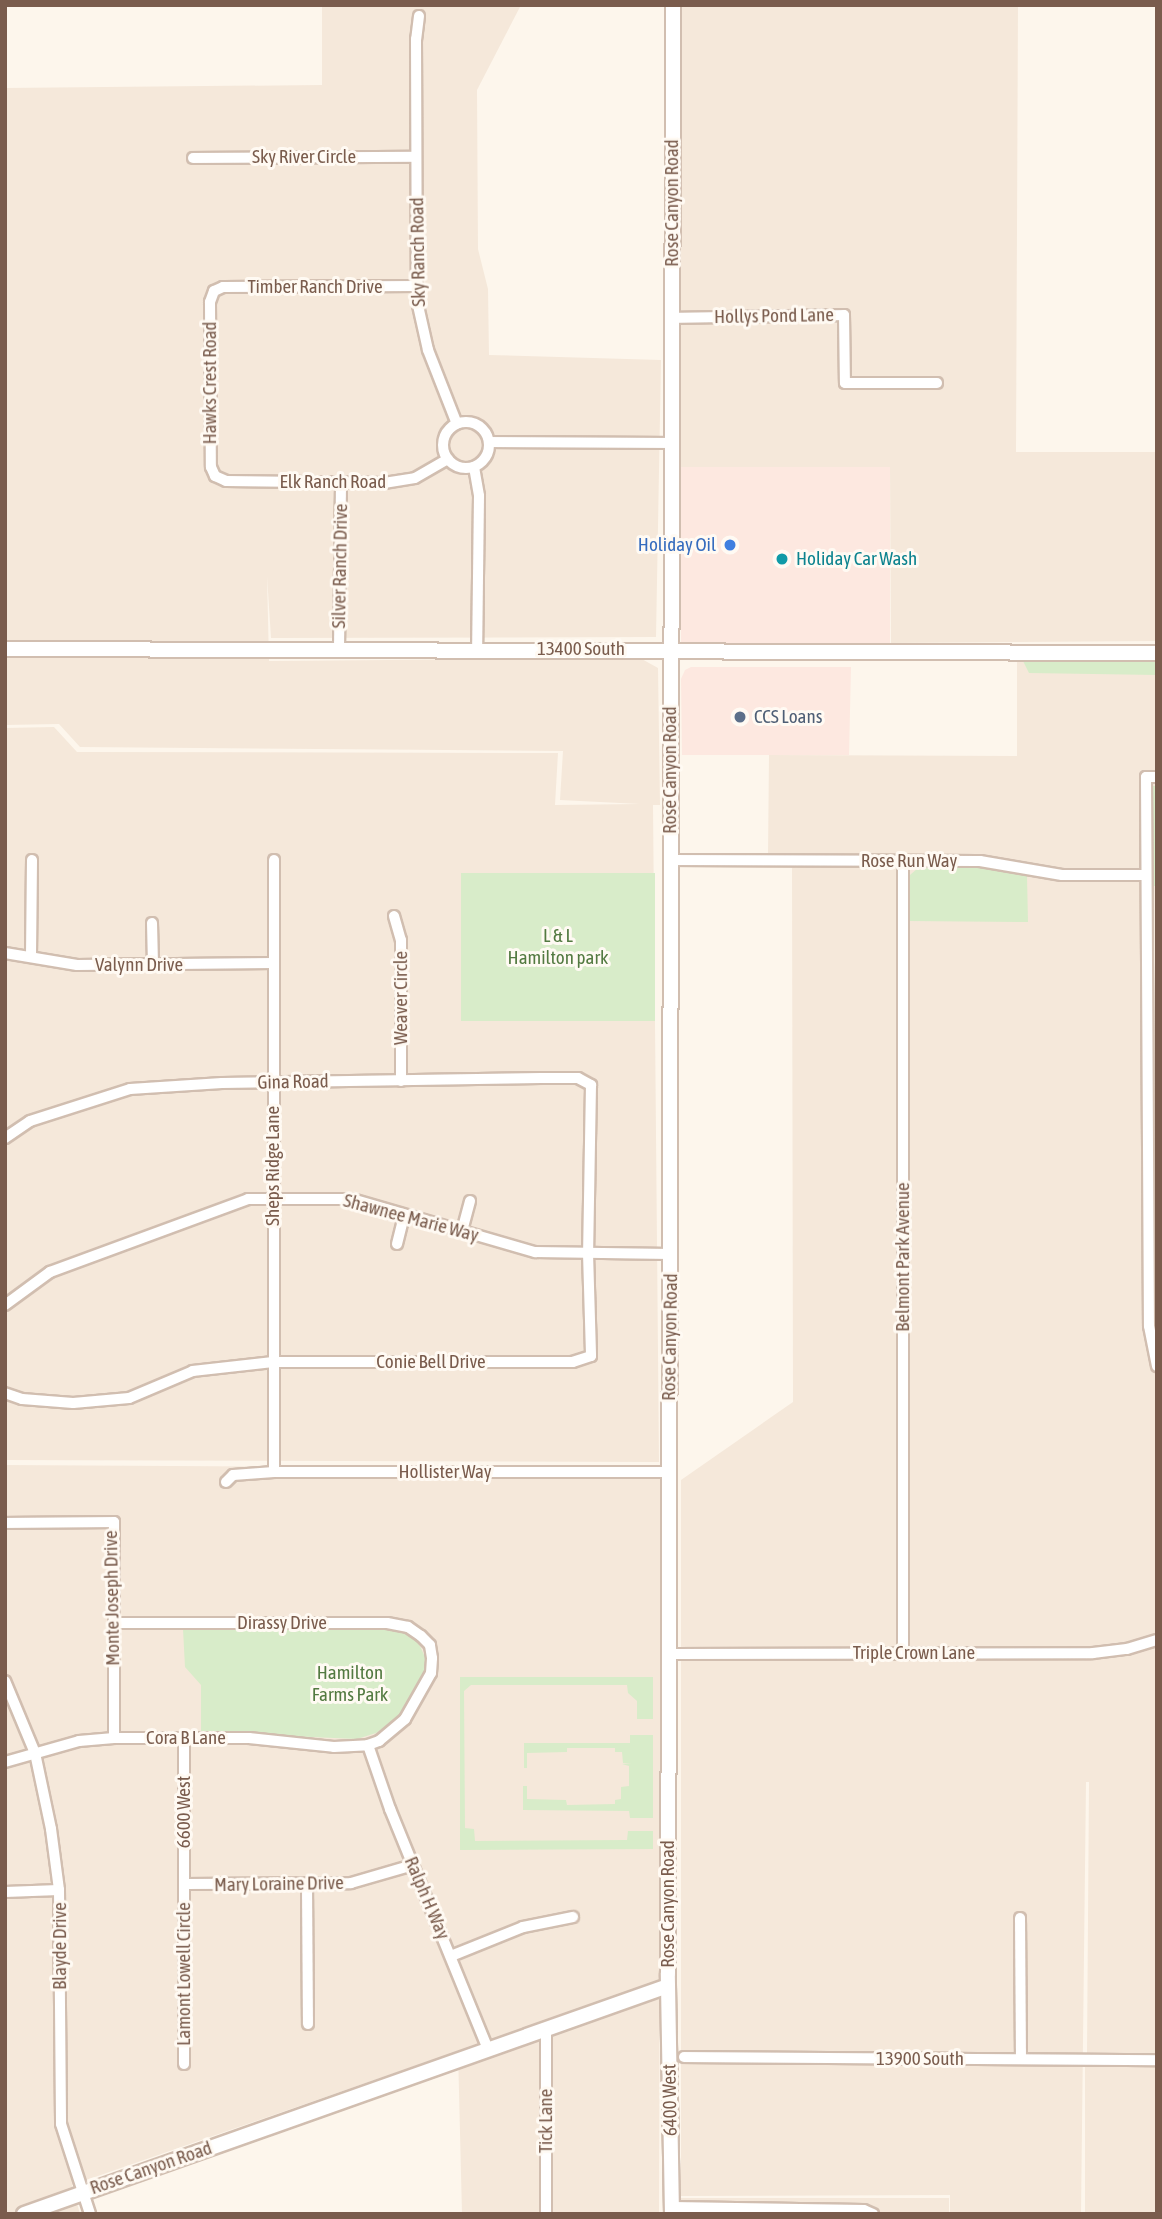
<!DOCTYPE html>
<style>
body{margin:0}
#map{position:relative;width:1162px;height:2219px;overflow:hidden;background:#fdf6ec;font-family:"Asap Condensed",sans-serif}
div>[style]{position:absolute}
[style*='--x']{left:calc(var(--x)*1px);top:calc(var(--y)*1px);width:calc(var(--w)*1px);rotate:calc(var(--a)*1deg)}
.residential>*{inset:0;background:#f5e8da;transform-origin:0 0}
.commercial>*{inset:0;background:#fde8e0;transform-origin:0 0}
.green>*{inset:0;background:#d8ecc9;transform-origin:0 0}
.roads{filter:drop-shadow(2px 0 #d1beb0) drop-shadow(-2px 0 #d1beb0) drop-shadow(0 2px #d1beb0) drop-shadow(0 -2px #d1beb0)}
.street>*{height:10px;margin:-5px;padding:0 5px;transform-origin:5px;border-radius:5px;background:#fff}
.street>.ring{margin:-5px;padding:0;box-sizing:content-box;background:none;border:10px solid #fff;border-radius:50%}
.secondary>*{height:14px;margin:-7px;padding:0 7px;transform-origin:7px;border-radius:7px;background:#fff}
.dots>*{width:19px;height:19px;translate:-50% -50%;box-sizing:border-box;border:4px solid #fffaf3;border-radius:50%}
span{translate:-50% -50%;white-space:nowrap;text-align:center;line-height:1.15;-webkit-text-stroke:6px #fffaf3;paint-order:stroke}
.street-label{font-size:19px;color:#7a5c4d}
.shop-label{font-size:19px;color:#366cbe}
.right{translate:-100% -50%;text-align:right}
.culture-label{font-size:19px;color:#0d838f}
.left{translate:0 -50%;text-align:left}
.service-label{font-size:19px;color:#4e5e75}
.park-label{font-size:19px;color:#537a41}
.frame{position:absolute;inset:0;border:7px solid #7a5c4d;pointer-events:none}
</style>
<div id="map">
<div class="residential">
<i style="clip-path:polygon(322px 5px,521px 5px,477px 90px,478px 249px,488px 289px,489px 355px,661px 360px,656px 637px,271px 638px,267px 576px,269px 661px,640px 658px,658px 668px,660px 805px,653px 805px,659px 1462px,5px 1460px,5px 728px,54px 727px,77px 752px,558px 753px,555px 805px,640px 804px,560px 800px,563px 751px,80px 747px,59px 724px,5px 725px,5px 88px,322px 85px)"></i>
<i style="clip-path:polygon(680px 5px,1018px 5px,1016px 452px,1157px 452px,1157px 641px,891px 643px,890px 468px,681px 471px)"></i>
<i style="clip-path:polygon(1017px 661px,1157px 661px,1157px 2054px,1087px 2054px,1089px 1782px,1086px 1782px,1081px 2214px,950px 2214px,950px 2195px,681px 2196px,681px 1480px,793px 1402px,792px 868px,768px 855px,769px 755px,1017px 756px)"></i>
<i style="clip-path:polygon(5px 1465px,661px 1469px,659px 2214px,462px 2214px,458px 2051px,72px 2185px,80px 2214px,5px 2214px)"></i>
<i style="left:1157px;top:2061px;width:153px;height:72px;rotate:90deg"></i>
<i style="left:680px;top:2198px;width:269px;height:16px"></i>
</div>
<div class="commercial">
<i style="left:890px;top:467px;width:176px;height:209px;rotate:90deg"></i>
<i style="clip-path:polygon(691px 667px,851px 667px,849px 755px,682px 755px,681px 679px,685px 670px)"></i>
</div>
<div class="green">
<i style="clip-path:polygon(1023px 661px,1157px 661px,1157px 675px,1029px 673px)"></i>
<i style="left:1157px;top:786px;width:100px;height:12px;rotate:90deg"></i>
<i style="clip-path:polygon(918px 868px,987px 868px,1027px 876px,1028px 922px,909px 921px,910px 875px)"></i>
<i style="left:461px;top:873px;width:194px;height:148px"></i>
<i style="clip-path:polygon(183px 1629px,397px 1629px,410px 1635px,419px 1644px,425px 1657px,425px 1671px,411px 1700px,396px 1719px,376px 1733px,357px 1739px,201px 1732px,201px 1685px,185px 1667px)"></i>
<i style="clip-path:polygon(460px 1677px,653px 1677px,653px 1719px,637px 1719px,637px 1701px,628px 1693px,627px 1685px,471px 1685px,464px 1691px,465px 1828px,474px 1829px,475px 1841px,627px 1840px,628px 1831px,653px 1831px,653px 1849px,460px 1850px)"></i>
<i style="clip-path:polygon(630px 1735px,653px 1735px,653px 1818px,630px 1818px,629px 1811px,523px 1810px,523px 1786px,527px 1786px,527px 1799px,566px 1800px,567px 1805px,615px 1804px,615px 1800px,621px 1799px,621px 1787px,629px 1786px,629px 1766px,622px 1764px,631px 1763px,623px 1763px,622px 1752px,615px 1752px,615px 1748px,567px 1748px,567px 1752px,527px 1753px,527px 1768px,524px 1768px,524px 1743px,630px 1743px)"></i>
</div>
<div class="roads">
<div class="street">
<i style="--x:419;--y:16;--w:23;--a:97"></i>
<i style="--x:416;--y:39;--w:262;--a:89.8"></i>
<i style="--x:417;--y:301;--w:50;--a:77.3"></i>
<i style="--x:428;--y:350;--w:79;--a:68.6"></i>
<i style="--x:193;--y:158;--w:223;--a:-0.3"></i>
<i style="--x:417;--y:286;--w:194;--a:179.7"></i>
<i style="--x:223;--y:287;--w:10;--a:156"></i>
<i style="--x:214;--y:291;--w:12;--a:110"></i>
<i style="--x:210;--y:302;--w:165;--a:89.7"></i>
<i style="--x:211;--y:467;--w:10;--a:66"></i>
<i style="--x:215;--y:476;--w:12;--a:24"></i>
<i style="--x:226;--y:481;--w:158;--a:0.7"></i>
<i style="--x:384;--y:483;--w:31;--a:-9"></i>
<i style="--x:415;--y:478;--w:38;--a:-30"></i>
<i style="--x:671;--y:318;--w:173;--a:-1"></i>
<i style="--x:844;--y:315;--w:68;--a:89.2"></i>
<i style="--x:845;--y:383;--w:92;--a:0"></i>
<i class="ring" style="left:443px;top:422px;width:36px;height:36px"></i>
<i style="--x:489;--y:442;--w:181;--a:0.3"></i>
<i style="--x:474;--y:467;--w:29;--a:80"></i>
<i style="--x:479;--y:496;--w:153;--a:90.7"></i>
<i style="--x:339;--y:649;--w:167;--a:-89.3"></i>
<i style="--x:1157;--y:777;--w:11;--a:180"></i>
<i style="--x:1146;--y:777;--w:549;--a:89.69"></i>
<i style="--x:1149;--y:1326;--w:41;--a:78.7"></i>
<i style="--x:274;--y:860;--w:612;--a:90"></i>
<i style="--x:670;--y:860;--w:310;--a:0.2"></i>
<i style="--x:980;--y:861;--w:83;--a:9.7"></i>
<i style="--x:1062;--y:875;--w:84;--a:0"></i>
<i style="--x:394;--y:916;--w:25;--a:74"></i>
<i style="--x:401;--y:940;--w:141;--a:90"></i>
<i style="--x:152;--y:923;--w:42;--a:88.6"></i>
<i style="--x:5;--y:953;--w:73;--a:9.5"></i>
<i style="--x:77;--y:965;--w:196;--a:-0.6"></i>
<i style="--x:31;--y:956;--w:96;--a:-89.4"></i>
<i style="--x:5;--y:1138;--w:30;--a:-34"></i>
<i style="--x:30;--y:1121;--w:105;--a:-17.7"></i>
<i style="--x:130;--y:1089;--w:92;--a:-3.7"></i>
<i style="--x:222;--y:1083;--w:319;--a:-0.9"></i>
<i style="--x:541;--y:1078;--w:37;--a:0"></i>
<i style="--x:578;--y:1078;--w:15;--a:28"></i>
<i style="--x:591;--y:1085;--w:168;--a:91"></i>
<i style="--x:588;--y:1253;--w:103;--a:88.3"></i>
<i style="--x:591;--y:1356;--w:19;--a:162"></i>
<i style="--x:573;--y:1362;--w:300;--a:180"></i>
<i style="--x:273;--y:1362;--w:81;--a:173.6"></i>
<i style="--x:193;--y:1371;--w:69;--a:157.1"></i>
<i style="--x:129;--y:1398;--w:56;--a:174.9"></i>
<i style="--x:73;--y:1403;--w:51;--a:-175.5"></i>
<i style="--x:22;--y:1399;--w:18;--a:-161"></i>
<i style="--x:462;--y:1231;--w:31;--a:-75"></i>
<i style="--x:397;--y:1244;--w:30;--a:-76"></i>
<i style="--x:5;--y:1305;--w:56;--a:-36.3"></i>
<i style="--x:50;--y:1272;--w:211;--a:-20.2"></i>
<i style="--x:248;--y:1199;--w:104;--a:0"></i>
<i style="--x:352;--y:1199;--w:191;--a:16.2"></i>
<i style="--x:535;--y:1252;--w:135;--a:0.8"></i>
<i style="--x:226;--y:1482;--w:10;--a:-45"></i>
<i style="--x:233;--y:1475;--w:41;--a:-4.2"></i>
<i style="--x:274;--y:1472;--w:394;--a:0"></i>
<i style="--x:5;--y:1523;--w:109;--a:-0.5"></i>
<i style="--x:114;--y:1522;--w:216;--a:90"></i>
<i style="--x:903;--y:1653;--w:792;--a:-90"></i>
<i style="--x:670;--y:1654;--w:423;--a:-0.1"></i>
<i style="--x:1093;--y:1653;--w:34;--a:-7"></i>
<i style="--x:1127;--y:1649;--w:31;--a:-17"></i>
<i style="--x:5;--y:1681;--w:78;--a:67.4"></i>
<i style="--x:35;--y:1753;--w:78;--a:78.1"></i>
<i style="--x:51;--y:1829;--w:62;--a:82.5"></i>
<i style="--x:59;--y:1890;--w:234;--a:89.5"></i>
<i style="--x:61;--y:2124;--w:95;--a:72.1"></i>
<i style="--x:184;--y:1740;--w:324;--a:90"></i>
<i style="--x:368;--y:1745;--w:68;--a:71"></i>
<i style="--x:390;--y:1809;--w:259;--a:67.8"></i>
<i style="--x:5;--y:1762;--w:77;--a:-15.8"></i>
<i style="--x:79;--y:1741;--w:35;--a:-5"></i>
<i style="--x:114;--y:1738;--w:135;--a:0"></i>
<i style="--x:249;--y:1738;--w:85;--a:6"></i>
<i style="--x:334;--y:1747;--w:34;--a:-3"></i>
<i style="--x:368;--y:1745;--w:12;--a:-20"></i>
<i style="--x:379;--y:1741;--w:34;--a:-40"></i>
<i style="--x:405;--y:1719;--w:53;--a:-60.5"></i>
<i style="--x:431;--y:1673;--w:15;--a:-86"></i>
<i style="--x:432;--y:1658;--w:13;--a:-99"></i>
<i style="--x:430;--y:1645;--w:13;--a:-135"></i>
<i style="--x:421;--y:1636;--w:16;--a:-145"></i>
<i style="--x:408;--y:1627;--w:21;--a:-169"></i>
<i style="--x:387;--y:1623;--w:273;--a:180"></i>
<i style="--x:184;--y:1884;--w:167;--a:-0.3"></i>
<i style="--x:351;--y:1883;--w:65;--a:-16.2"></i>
<i style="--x:307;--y:1886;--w:138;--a:89.6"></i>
<i style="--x:5;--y:1892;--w:54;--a:-2.1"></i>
<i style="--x:1020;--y:1918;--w:141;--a:89.6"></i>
<i style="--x:451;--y:1956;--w:78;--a:-21.9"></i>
<i style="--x:523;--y:1927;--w:51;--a:-11.3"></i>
<i style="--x:684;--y:2057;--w:473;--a:0.4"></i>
<i style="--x:672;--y:2207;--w:192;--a:0.9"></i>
<i style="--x:864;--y:2210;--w:10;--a:24"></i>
<i style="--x:546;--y:2214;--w:186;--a:-90"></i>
</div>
<div class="secondary">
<i style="--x:5;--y:649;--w:1152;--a:0.2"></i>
<i style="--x:24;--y:2214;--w:683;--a:-19.5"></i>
<i style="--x:672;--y:2214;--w:241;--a:-91"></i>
<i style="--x:668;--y:1973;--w:1968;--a:-89.85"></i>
</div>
</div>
<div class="dots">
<i style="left:730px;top:545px;background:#3f7fe0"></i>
<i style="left:782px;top:559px;background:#0f9aa8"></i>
<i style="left:740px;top:717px;background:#5c6f8a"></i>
</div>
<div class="street-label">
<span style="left:304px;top:157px">Sky River Circle</span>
<span style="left:672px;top:203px;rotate:-90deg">Rose Canyon Road</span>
<span style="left:418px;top:252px;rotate:-91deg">Sky Ranch Road</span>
<span style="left:315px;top:287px">Timber Ranch Drive</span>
<span style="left:774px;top:316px;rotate:-1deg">Hollys Pond Lane</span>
<span style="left:210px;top:383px;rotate:-90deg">Hawks Crest Road</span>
<span style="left:333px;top:482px">Elk Ranch Road</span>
<span style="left:340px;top:566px;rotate:-89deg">Silver Ranch Drive</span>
<span style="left:581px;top:649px">13400 South</span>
<span style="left:670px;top:770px;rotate:-90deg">Rose Canyon Road</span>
<span style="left:909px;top:861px">Rose Run Way</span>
<span style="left:139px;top:965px">Valynn Drive</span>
<span style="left:401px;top:998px;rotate:-90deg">Weaver Circle</span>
<span style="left:293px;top:1082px;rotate:-1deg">Gina Road</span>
<span style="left:273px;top:1166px;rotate:-90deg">Sheps Ridge Lane</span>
<span style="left:411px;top:1218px;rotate:15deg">Shawnee Marie Way</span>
<span style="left:903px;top:1257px;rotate:-90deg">Belmont Park Avenue</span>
<span style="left:670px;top:1337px;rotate:-89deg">Rose Canyon Road</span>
<span style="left:431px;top:1362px">Conie Bell Drive</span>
<span style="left:445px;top:1472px">Hollister Way</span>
<span style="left:112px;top:1598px;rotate:-91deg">Monte Joseph Drive</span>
<span style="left:282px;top:1623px">Dirassy Drive</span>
<span style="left:914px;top:1653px">Triple Crown Lane</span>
<span style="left:186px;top:1738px">Cora B Lane</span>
<span style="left:184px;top:1812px;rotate:-90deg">6600 West</span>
<span style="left:279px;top:1884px;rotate:-1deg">Mary Loraine Drive</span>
<span style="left:427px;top:1898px;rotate:67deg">Ralph H Way</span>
<span style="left:668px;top:1904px;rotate:-90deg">Rose Canyon Road</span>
<span style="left:60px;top:1946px;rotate:-90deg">Blayde Drive</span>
<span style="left:184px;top:1974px;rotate:-90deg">Lamont Lowell Circle</span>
<span style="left:920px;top:2059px">13900 South</span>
<span style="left:670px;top:2100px;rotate:-91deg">6400 West</span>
<span style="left:546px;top:2121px;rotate:-90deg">Tick Lane</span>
<span style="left:151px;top:2168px;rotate:-19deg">Rose Canyon Road</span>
</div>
<div class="shop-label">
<span class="right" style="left:716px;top:545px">Holiday Oil</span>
</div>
<div class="culture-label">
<span class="left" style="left:796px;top:559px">Holiday Car Wash</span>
</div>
<div class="service-label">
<span class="left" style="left:754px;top:717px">CCS Loans</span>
</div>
<div class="park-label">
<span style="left:558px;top:947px">L &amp; L<br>Hamilton park</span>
<span style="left:350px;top:1684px">Hamilton<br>Farms Park</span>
</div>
<div class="frame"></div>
</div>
